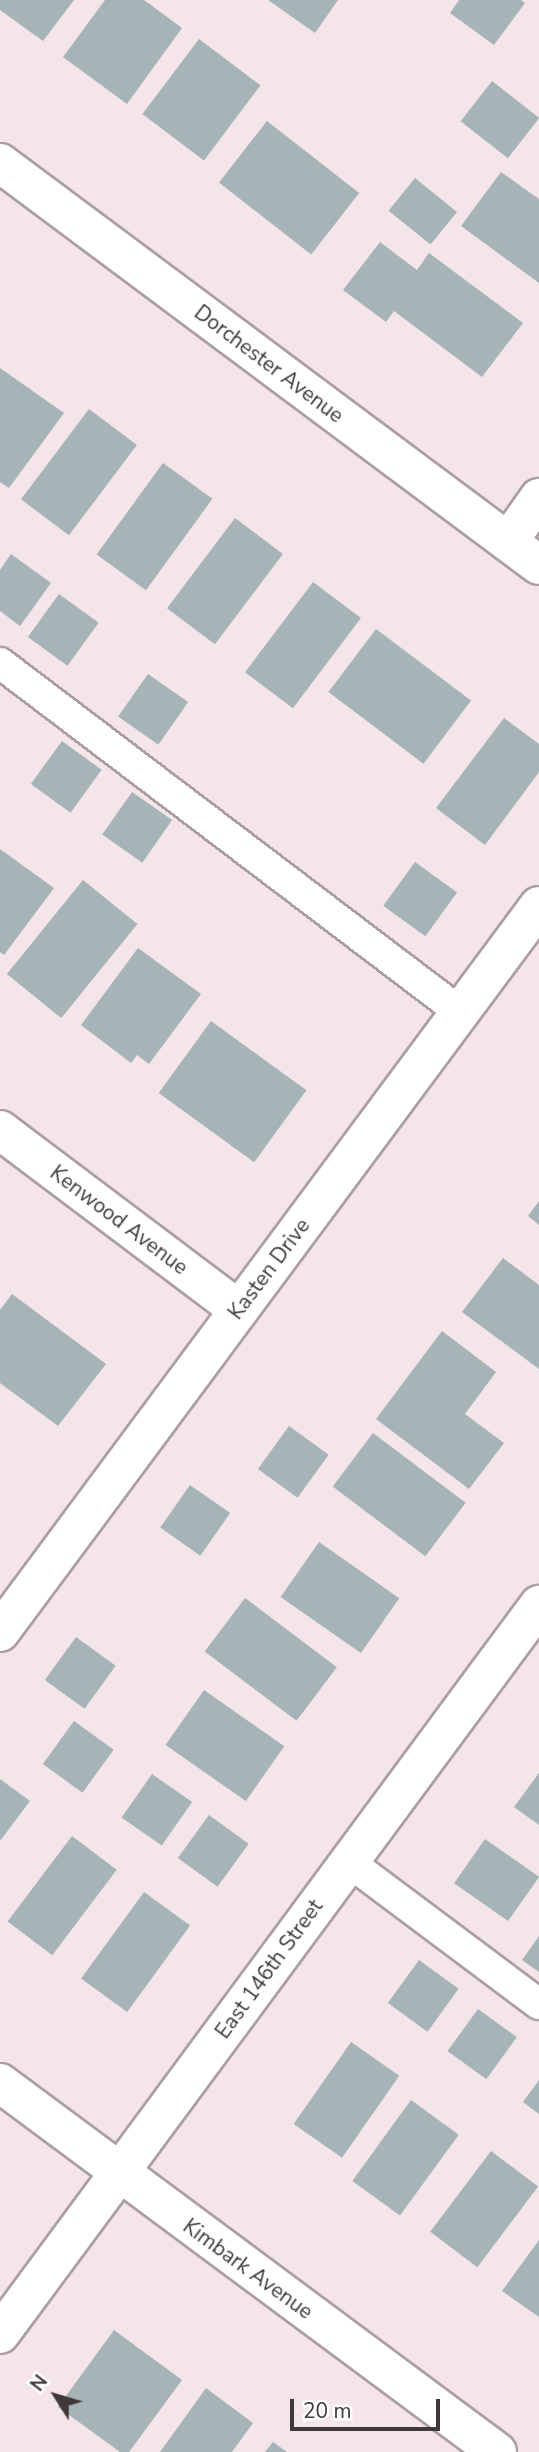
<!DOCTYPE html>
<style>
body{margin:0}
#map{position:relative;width:539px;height:2452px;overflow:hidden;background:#f3e5e8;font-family:"Nunito Sans",sans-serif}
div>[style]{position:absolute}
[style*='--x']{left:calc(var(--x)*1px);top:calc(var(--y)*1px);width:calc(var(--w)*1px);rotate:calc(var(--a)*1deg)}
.building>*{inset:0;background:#a6b3b7;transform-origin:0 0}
.roads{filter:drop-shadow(2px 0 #ac9fa2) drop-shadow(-2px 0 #ac9fa2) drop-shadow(0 2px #ac9fa2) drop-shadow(0 -2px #ac9fa2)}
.service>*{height:30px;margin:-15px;padding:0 15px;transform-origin:15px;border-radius:15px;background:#fff}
.minor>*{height:38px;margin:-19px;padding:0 19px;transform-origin:19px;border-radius:19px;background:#fff}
span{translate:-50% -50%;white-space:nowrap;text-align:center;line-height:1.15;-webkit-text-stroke:5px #fff;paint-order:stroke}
.street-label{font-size:21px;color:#3f393a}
.north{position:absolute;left:21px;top:2361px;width:70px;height:70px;-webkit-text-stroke:5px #fff;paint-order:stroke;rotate:307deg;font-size:19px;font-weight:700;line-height:28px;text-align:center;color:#3f393a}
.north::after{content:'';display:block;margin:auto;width:24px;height:32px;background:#3f393a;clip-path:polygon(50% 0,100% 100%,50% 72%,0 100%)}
.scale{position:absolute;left:290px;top:2399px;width:150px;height:32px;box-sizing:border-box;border:4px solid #3f393a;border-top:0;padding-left:9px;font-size:21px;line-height:24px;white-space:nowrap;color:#3f393a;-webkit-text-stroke:5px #fff;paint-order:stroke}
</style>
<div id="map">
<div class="building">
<i style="clip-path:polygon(0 0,74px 0,43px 41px,0 10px)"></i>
<i style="clip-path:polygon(105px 0,144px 0,182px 28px,127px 104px,63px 57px)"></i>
<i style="clip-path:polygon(268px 0,338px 0,315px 33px)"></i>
<i style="clip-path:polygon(459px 0,521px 0,525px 3px,494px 45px,450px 13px)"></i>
<i style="left:199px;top:39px;width:77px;height:94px;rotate:37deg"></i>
<i style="left:492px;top:81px;width:60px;height:51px;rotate:38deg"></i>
<i style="left:267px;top:121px;width:117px;height:78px;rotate:38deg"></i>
<i style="clip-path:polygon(501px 172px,539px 199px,539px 283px,461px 226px)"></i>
<i style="left:415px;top:178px;width:54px;height:42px;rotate:39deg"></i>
<i style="clip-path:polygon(380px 242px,417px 270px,429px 253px,523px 323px,482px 377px,394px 311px,386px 322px,343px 290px)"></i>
<i style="clip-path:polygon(0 368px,64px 413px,9px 488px,0 482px)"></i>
<i style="left:89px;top:409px;width:60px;height:113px;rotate:37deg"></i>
<i style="left:163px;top:463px;width:61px;height:113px;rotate:36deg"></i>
<i style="left:235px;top:518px;width:60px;height:113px;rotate:37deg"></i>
<i style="clip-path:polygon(11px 554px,51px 583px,20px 626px,0 611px,0 570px)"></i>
<i style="left:313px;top:582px;width:60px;height:113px;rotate:37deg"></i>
<i style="left:59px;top:594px;width:49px;height:53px;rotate:36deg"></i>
<i style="left:376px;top:629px;width:119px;height:79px;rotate:37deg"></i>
<i style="left:148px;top:674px;width:49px;height:52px;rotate:35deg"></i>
<i style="clip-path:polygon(504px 718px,539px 744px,539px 772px,485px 845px,436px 808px)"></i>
<i style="left:62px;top:741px;width:49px;height:53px;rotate:36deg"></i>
<i style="left:132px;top:792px;width:49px;height:52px;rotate:35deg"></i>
<i style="clip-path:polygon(0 849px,54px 888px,4px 955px,0 952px)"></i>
<i style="left:415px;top:862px;width:52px;height:54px;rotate:36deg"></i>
<i style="left:83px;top:880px;width:70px;height:121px;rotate:39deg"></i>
<i style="clip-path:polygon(138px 948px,201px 994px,149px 1064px,137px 1055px,131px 1063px,81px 1025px)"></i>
<i style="left:211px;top:1021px;width:118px;height:89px;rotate:36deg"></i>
<i style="clip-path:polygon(539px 1201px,539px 1225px,528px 1216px)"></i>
<i style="clip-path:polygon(503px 1258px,539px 1285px,539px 1369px,462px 1312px)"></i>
<i style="clip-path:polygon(12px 1294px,106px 1364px,58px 1426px,0 1383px,0 1310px)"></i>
<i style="clip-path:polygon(442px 1331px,496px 1372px,465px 1414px,504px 1443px,469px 1489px,376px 1419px)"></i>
<i style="left:289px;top:1426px;width:49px;height:53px;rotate:36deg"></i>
<i style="left:373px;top:1433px;width:116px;height:67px;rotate:37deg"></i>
<i style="left:190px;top:1485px;width:49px;height:52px;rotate:35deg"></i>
<i style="left:319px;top:1542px;width:98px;height:67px;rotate:35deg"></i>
<i style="left:245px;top:1598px;width:115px;height:67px;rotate:37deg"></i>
<i style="left:76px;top:1637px;width:49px;height:53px;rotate:36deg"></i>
<i style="left:204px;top:1690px;width:98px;height:67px;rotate:35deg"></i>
<i style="left:74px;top:1721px;width:49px;height:53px;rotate:36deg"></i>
<i style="clip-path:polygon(539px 1773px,539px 1825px,514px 1807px)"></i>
<i style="left:152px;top:1774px;width:49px;height:53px;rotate:35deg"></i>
<i style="clip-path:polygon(0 1779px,30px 1801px,0 1841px)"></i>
<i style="left:209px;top:1815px;width:49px;height:53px;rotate:36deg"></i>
<i style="left:72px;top:1836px;width:56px;height:107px;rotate:37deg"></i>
<i style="left:485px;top:1839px;width:66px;height:54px;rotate:35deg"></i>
<i style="left:144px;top:1892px;width:57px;height:107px;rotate:36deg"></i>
<i style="clip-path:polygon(539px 1936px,539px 1972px,522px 1960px)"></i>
<i style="left:419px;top:1960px;width:49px;height:53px;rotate:36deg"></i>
<i style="left:478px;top:2009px;width:48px;height:52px;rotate:36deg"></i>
<i style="left:351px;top:2042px;width:59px;height:100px;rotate:35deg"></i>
<i style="clip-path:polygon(539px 2080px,539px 2114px,523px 2102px)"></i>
<i style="left:411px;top:2100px;width:59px;height:100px;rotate:36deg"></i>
<i style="left:491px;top:2151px;width:59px;height:101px;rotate:37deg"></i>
<i style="clip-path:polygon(539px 2240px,539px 2317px,502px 2291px)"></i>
<i style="clip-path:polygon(114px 2330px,182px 2380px,129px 2452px,120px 2452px,58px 2407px)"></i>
<i style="clip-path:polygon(206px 2388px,253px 2423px,232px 2452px,160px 2452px)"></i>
<i style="clip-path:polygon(273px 2442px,287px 2452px,265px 2452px)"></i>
</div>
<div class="roads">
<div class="service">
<i style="--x:0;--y:663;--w:577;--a:37.19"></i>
<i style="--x:349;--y:1862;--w:237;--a:36.8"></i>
</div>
<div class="minor">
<i style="--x:0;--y:163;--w:672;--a:36.72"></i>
<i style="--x:508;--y:542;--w:54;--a:-54.8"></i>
<i style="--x:0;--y:1130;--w:299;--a:37"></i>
<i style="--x:0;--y:1632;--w:904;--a:-53.41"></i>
<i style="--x:0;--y:2083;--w:619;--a:36.59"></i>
<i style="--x:0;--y:2334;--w:907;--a:-53.52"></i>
</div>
</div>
<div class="street-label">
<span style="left:269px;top:364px;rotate:37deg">Dorchester Avenue</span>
<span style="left:119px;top:1220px;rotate:37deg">Kenwood Avenue</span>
<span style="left:269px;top:1269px;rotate:-53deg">Kasten Drive</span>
<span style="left:269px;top:1969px;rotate:-54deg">East 146th Street</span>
<span style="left:248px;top:2269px;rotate:36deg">Kimbark Avenue</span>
</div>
<div class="north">N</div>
<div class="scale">20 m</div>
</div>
